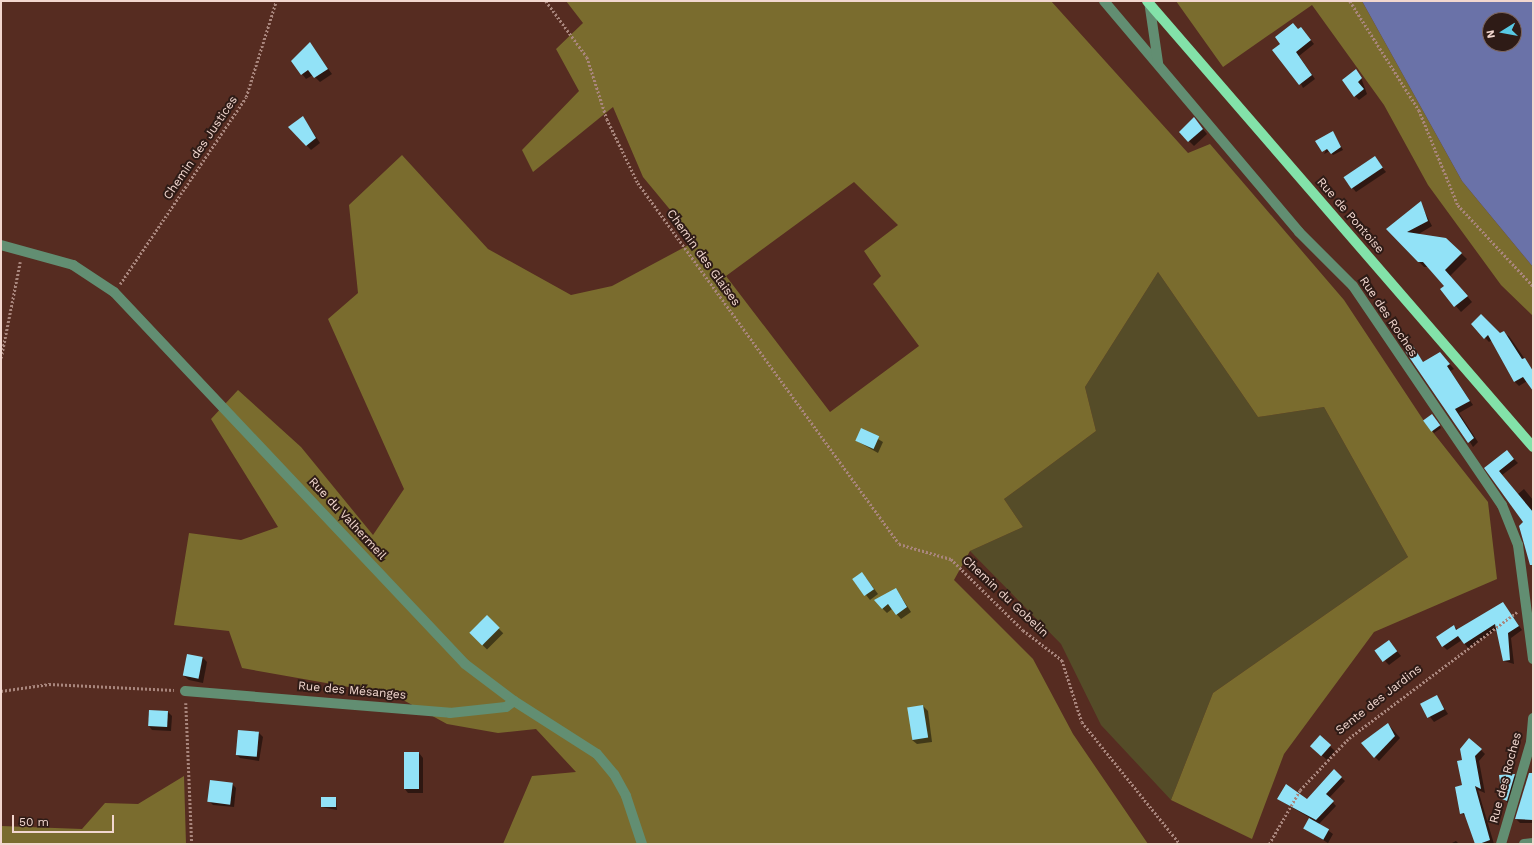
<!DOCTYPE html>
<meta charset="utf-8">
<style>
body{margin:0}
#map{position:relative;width:1534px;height:845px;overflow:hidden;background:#562c21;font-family:"Work Sans",sans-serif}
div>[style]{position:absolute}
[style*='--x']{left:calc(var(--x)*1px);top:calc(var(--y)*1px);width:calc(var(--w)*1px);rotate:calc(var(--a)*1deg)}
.green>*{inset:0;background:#554c28}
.forest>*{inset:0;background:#7a6c2e}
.water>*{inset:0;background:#6a72a8}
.shadow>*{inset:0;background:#0007;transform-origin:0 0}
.building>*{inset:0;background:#92e2f7;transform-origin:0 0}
.path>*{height:2.5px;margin-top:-1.25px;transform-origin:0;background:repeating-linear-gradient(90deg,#a9867d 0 2px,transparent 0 4px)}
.minor>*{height:10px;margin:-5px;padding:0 5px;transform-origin:5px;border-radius:5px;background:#628e72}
.major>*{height:10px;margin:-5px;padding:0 5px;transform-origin:5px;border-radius:5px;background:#83e2a9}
span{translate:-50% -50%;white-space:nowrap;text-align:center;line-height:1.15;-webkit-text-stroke:4px #2e1b16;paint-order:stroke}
.street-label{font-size:12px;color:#f2d7cf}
.frame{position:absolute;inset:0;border:2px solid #f2d7cf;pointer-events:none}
.north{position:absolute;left:1482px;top:12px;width:40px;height:40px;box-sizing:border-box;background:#2e1b16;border:1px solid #7c6660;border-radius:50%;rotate:259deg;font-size:11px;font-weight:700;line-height:16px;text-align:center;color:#f2d7cf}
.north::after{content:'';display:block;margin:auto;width:14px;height:18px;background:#58c9e4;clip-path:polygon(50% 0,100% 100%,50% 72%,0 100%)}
.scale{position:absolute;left:12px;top:815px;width:102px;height:18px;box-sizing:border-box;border:2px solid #f2d7cf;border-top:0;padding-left:5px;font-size:12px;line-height:14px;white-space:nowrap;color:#f2d7cf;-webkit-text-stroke:3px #2e1b16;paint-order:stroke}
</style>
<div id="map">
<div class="green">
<i style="clip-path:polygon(1158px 272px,1258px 417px,1324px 407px,1408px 557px,1213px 693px,1171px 800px,1101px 725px,1061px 644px,970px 551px,1023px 527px,1004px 499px,1096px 431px,1085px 387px)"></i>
</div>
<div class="forest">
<i style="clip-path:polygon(evenodd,566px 1px,1051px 1px,1188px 153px,1210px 144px,1344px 300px,1424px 421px,1488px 502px,1497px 579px,1374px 632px,1284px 754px,1252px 839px,1171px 800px,1213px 693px,1408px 557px,1324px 407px,1258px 417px,1158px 272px,1085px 387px,1096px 431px,1004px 499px,1023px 527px,970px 551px,954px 580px,1033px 659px,1073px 734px,1148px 844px,503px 844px,532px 776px,576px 772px,536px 729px,498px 733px,447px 724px,394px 695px,242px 668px,229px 631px,174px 625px,189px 533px,241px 540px,278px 527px,211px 419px,238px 390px,301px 447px,373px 535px,404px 489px,328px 319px,358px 293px,349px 205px,402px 155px,488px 249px,571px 295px,612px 286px,696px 241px,643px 177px,613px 107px,533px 172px,522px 150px,579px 91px,556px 49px,583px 23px,566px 1px,854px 182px,898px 225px,864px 251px,881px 276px,873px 284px,919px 346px,830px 412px,726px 276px,854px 182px)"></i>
<i style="clip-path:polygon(1176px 1px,1362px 1px,1462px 181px,1533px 267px,1533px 316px,1501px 285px,1428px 185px,1384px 105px,1312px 5px,1223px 67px)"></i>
<i style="clip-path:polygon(184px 776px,186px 844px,1px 844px,1px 826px,82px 829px,105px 803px,138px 804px)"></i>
</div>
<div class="water">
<i style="clip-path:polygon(evenodd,1362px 1px,1533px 1px,1533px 267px,1462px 181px,1362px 1px,1490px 20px,1514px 20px,1514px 44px,1490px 44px,1490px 20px)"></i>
</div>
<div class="shadow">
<i style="clip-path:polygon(1298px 30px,1304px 32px,1314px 44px,1299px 56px,1315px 79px,1303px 88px,1281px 44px)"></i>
<i style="clip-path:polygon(310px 44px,332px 74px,320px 82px,313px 75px,306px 79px,292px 61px)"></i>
<i style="clip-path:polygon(1360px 75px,1367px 94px,1359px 100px,1355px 96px)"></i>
<i style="clip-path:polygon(303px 117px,320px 143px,311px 150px,289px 127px)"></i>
<i style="clip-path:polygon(1198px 123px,1207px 134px,1194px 146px,1180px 132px)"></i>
<i style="clip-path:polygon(1334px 134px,1343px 150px,1333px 155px,1330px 151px,1324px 154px)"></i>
<i style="clip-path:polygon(1376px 160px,1386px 172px,1356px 192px,1344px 178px)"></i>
<i style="clip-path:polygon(1420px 203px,1432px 226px,1417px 235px,1446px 239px,1467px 259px,1450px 276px,1472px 302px,1461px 312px,1441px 289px,1445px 286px,1429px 267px,1424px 267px,1387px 229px)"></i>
<i style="clip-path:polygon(1472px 324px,1509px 336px,1533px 371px,1533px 389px,1527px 381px,1519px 386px,1515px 382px,1492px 340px,1489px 342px)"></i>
<i style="clip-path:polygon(1413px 348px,1424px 363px,1444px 358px,1454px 369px,1450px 371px,1473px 405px,1459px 413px,1478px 442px,1473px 447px)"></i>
<i style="clip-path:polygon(1434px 418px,1441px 428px,1434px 433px,1425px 421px)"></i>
<i style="clip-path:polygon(861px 429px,883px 442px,878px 453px,857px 441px)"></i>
<i style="clip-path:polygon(1511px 456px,1518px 463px,1502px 475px,1518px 494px,1524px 489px,1533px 500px,1531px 563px,1520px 526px,1524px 523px,1486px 468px)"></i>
<i style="clip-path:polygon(866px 578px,878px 594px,870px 600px,866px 595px)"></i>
<i style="clip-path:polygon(896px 589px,911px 612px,901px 619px,892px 609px,887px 613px,882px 608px)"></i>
<i style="clip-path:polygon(1503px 603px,1522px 630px,1511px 638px,1514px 664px,1504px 661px,1497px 629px,1468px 648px,1462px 640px,1447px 650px,1443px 646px,1454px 626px,1458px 630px)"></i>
<i style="left:487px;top:617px;width:23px;height:23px;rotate:45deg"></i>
<i style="clip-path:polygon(1393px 646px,1401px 656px,1389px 665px,1385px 661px)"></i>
<i style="clip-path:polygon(203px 658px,207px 662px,203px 683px,189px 680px,184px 676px)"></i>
<i style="clip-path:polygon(1437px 697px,1448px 714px,1434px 722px,1430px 717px)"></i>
<i style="clip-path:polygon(923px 706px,928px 711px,932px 742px,917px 744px,912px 740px)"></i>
<i style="clip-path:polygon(168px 712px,172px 716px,171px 731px,152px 730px,149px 726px)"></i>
<i style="clip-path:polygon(1388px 724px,1400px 738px,1379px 761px,1375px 757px)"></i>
<i style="clip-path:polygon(259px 733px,263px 737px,259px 761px,240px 758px,236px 754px)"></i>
<i style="clip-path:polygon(1320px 737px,1335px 751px,1327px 760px,1316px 750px)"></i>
<i style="clip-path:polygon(1481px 750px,1485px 754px,1479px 761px,1485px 793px,1478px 790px,1494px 844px,1476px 844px,1467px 817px,1461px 813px,1463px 761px)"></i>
<i style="clip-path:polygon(419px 753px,423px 758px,423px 793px,408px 793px,404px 788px)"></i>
<i style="clip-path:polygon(1334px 771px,1345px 781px,1329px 798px,1336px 806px,1319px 824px,1333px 834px,1328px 843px,1305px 829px,1310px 818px,1278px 799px,1307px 800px)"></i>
<i style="clip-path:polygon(1529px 774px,1533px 775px,1533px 823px,1520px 823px,1516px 819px)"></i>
<i style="clip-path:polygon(1514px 775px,1519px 779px,1508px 803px,1503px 798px)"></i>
<i style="clip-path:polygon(232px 784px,236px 788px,234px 807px,213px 805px,209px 801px)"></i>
<i style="clip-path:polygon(336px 798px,337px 810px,321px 807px)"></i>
<i style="clip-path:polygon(1456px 841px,1459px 844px,1450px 844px)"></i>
</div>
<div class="building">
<i style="clip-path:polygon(1293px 23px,1298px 29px,1301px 27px,1311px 40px,1296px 52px,1312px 75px,1299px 85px,1272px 50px,1280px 44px,1275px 37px)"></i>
<i style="clip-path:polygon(310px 42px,328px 69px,314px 78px,308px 70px,301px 75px,291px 61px)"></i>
<i style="clip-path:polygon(1356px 69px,1362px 78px,1358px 82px,1364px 89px,1354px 97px,1342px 80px)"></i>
<i style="clip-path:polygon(303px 116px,316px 138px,306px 146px,288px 127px)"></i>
<i style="clip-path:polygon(1194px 117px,1203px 129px,1188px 142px,1179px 132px)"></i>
<i style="clip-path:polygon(1333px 131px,1341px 147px,1331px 154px,1327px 149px,1322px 152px,1315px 141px)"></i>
<i style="left:1375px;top:156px;width:14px;height:38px;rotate:56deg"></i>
<i style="clip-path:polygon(1421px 201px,1428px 221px,1407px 232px,1446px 238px,1462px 253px,1445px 270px,1468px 296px,1454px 307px,1440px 289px,1444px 286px,1423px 262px,1418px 262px,1386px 229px)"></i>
<i style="clip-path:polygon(1481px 314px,1500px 333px,1504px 331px,1522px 359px,1525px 358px,1533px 371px,1533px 391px,1523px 377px,1514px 382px,1488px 335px,1484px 339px,1471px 324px)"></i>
<i style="clip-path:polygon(1413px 346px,1423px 362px,1440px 352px,1450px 364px,1447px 366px,1470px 401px,1455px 409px,1474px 438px,1468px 443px,1405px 351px)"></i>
<i style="left:1432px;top:414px;width:14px;height:11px;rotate:54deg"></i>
<i style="left:861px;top:428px;width:20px;height:14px;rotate:24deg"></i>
<i style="clip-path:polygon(1507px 450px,1514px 459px,1499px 471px,1533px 512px,1533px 565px,1530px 565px,1519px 526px,1523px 522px,1484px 468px)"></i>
<i style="left:862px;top:572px;width:21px;height:12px;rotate:55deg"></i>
<i style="clip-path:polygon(896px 588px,907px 607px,896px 615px,888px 604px,882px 609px,874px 600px)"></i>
<i style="clip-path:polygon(1503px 602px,1519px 626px,1508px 633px,1510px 660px,1503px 661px,1495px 624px,1464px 644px,1458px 636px,1442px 647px,1436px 637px,1454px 625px,1456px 630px)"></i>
<i style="left:487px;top:615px;width:18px;height:25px;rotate:45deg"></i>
<i style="left:1389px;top:640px;width:14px;height:18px;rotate:54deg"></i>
<i style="left:187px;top:654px;width:16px;height:22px;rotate:11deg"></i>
<i style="left:1437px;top:695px;width:16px;height:19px;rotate:63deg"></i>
<i style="left:923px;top:705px;width:33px;height:16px;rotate:81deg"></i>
<i style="left:149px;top:710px;width:19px;height:16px;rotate:3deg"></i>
<i style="clip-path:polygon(1388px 723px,1395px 736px,1374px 758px,1361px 743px)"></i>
<i style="left:238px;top:730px;width:21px;height:25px;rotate:5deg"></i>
<i style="left:1320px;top:735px;width:15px;height:15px;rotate:42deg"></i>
<i style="clip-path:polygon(1469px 738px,1482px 749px,1475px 756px,1481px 789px,1475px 786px,1490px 840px,1479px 844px,1475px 844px,1464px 813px,1460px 814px,1455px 787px,1462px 785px,1457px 761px,1462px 760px,1460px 749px)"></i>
<i style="left:404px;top:752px;width:15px;height:37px"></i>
<i style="clip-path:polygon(1334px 769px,1342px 777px,1326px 794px,1334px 801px,1316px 820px,1277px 799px,1286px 784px,1307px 799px)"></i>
<i style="clip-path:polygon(1529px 773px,1533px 773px,1533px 820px,1515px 819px)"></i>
<i style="clip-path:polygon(1515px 774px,1507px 801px,1502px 799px,1499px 775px)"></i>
<i style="left:210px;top:780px;width:23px;height:22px;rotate:7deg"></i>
<i style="left:321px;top:797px;width:15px;height:10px"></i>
<i style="left:1309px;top:818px;width:23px;height:12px;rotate:29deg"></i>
</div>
<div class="path">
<i style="--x:546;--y:1;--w:69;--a:53.8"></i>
<i style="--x:587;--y:57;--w:65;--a:72.1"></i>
<i style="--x:607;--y:119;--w:71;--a:64.2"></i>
<i style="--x:638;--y:183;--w:445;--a:54.1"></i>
<i style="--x:899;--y:544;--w:54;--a:16.1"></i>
<i style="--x:951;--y:559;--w:101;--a:44.6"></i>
<i style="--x:1023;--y:630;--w:49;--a:37.6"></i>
<i style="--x:1062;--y:660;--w:65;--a:72.1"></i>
<i style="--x:1082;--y:722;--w:156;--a:51.2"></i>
<i style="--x:1350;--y:1;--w:129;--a:57.7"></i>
<i style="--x:1419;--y:110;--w:103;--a:67.7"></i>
<i style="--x:1458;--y:205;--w:110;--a:47.2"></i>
<i style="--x:120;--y:284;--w:225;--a:-56"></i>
<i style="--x:246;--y:97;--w:101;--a:-72.6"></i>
<i style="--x:1;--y:358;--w:98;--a:-78.8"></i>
<i style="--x:1;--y:691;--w:49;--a:-8.3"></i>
<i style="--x:49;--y:684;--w:125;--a:2.7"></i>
<i style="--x:186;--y:703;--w:141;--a:87.6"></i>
<i style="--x:1209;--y:844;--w:5;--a:0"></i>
<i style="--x:1269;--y:844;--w:62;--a:-60.1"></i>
<i style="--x:1300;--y:790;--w:71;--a:-46.7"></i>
<i style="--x:1349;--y:738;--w:210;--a:-36.9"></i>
</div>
<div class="minor">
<i style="--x:1104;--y:1;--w:302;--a:49.8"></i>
<i style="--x:1299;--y:232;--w:76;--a:45"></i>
<i style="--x:1353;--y:286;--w:265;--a:55.8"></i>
<i style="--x:1502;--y:505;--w:43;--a:68.2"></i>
<i style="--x:1518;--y:545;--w:115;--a:82.5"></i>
<i style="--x:1149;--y:1;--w:63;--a:81.7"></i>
<i style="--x:1;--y:245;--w:75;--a:15.5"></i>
<i style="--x:73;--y:265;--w:49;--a:33.4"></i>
<i style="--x:114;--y:292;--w:511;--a:46.66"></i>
<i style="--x:465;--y:664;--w:61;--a:37.1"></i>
<i style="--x:514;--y:701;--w:98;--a:32.6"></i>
<i style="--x:597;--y:754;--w:26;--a:50"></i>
<i style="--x:614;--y:774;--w:25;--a:61"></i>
<i style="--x:626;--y:796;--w:51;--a:71.6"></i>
<i style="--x:185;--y:691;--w:266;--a:4.7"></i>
<i style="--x:450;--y:713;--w:56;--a:-6.1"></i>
<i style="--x:506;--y:707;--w:10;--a:-37"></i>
<i style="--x:1501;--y:844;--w:106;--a:-73.6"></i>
<i style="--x:1531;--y:742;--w:24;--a:-85"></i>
<i style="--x:1524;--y:844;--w:9;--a:-6"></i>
</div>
<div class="major">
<i style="--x:1147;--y:1;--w:590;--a:49.12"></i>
</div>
<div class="street-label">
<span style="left:201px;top:148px;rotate:-56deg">Chemin des Justices</span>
<span style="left:1350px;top:216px;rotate:49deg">Rue de Pontoise</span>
<span style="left:703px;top:258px;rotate:54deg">Chemin des Glaises</span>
<span style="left:1388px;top:317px;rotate:56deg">Rue des Roches</span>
<span style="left:347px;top:519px;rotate:47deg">Rue du Valhermeil</span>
<span style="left:1005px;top:597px;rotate:43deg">Chemin du Gobelin</span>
<span style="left:352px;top:691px;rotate:5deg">Rue des Mésanges</span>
<span style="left:1379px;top:700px;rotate:-38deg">Sente des Jardins</span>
<span style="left:1506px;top:778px;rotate:-75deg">Rue des Roches</span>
</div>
<div class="frame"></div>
<div class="north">N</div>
<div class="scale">50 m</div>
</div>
